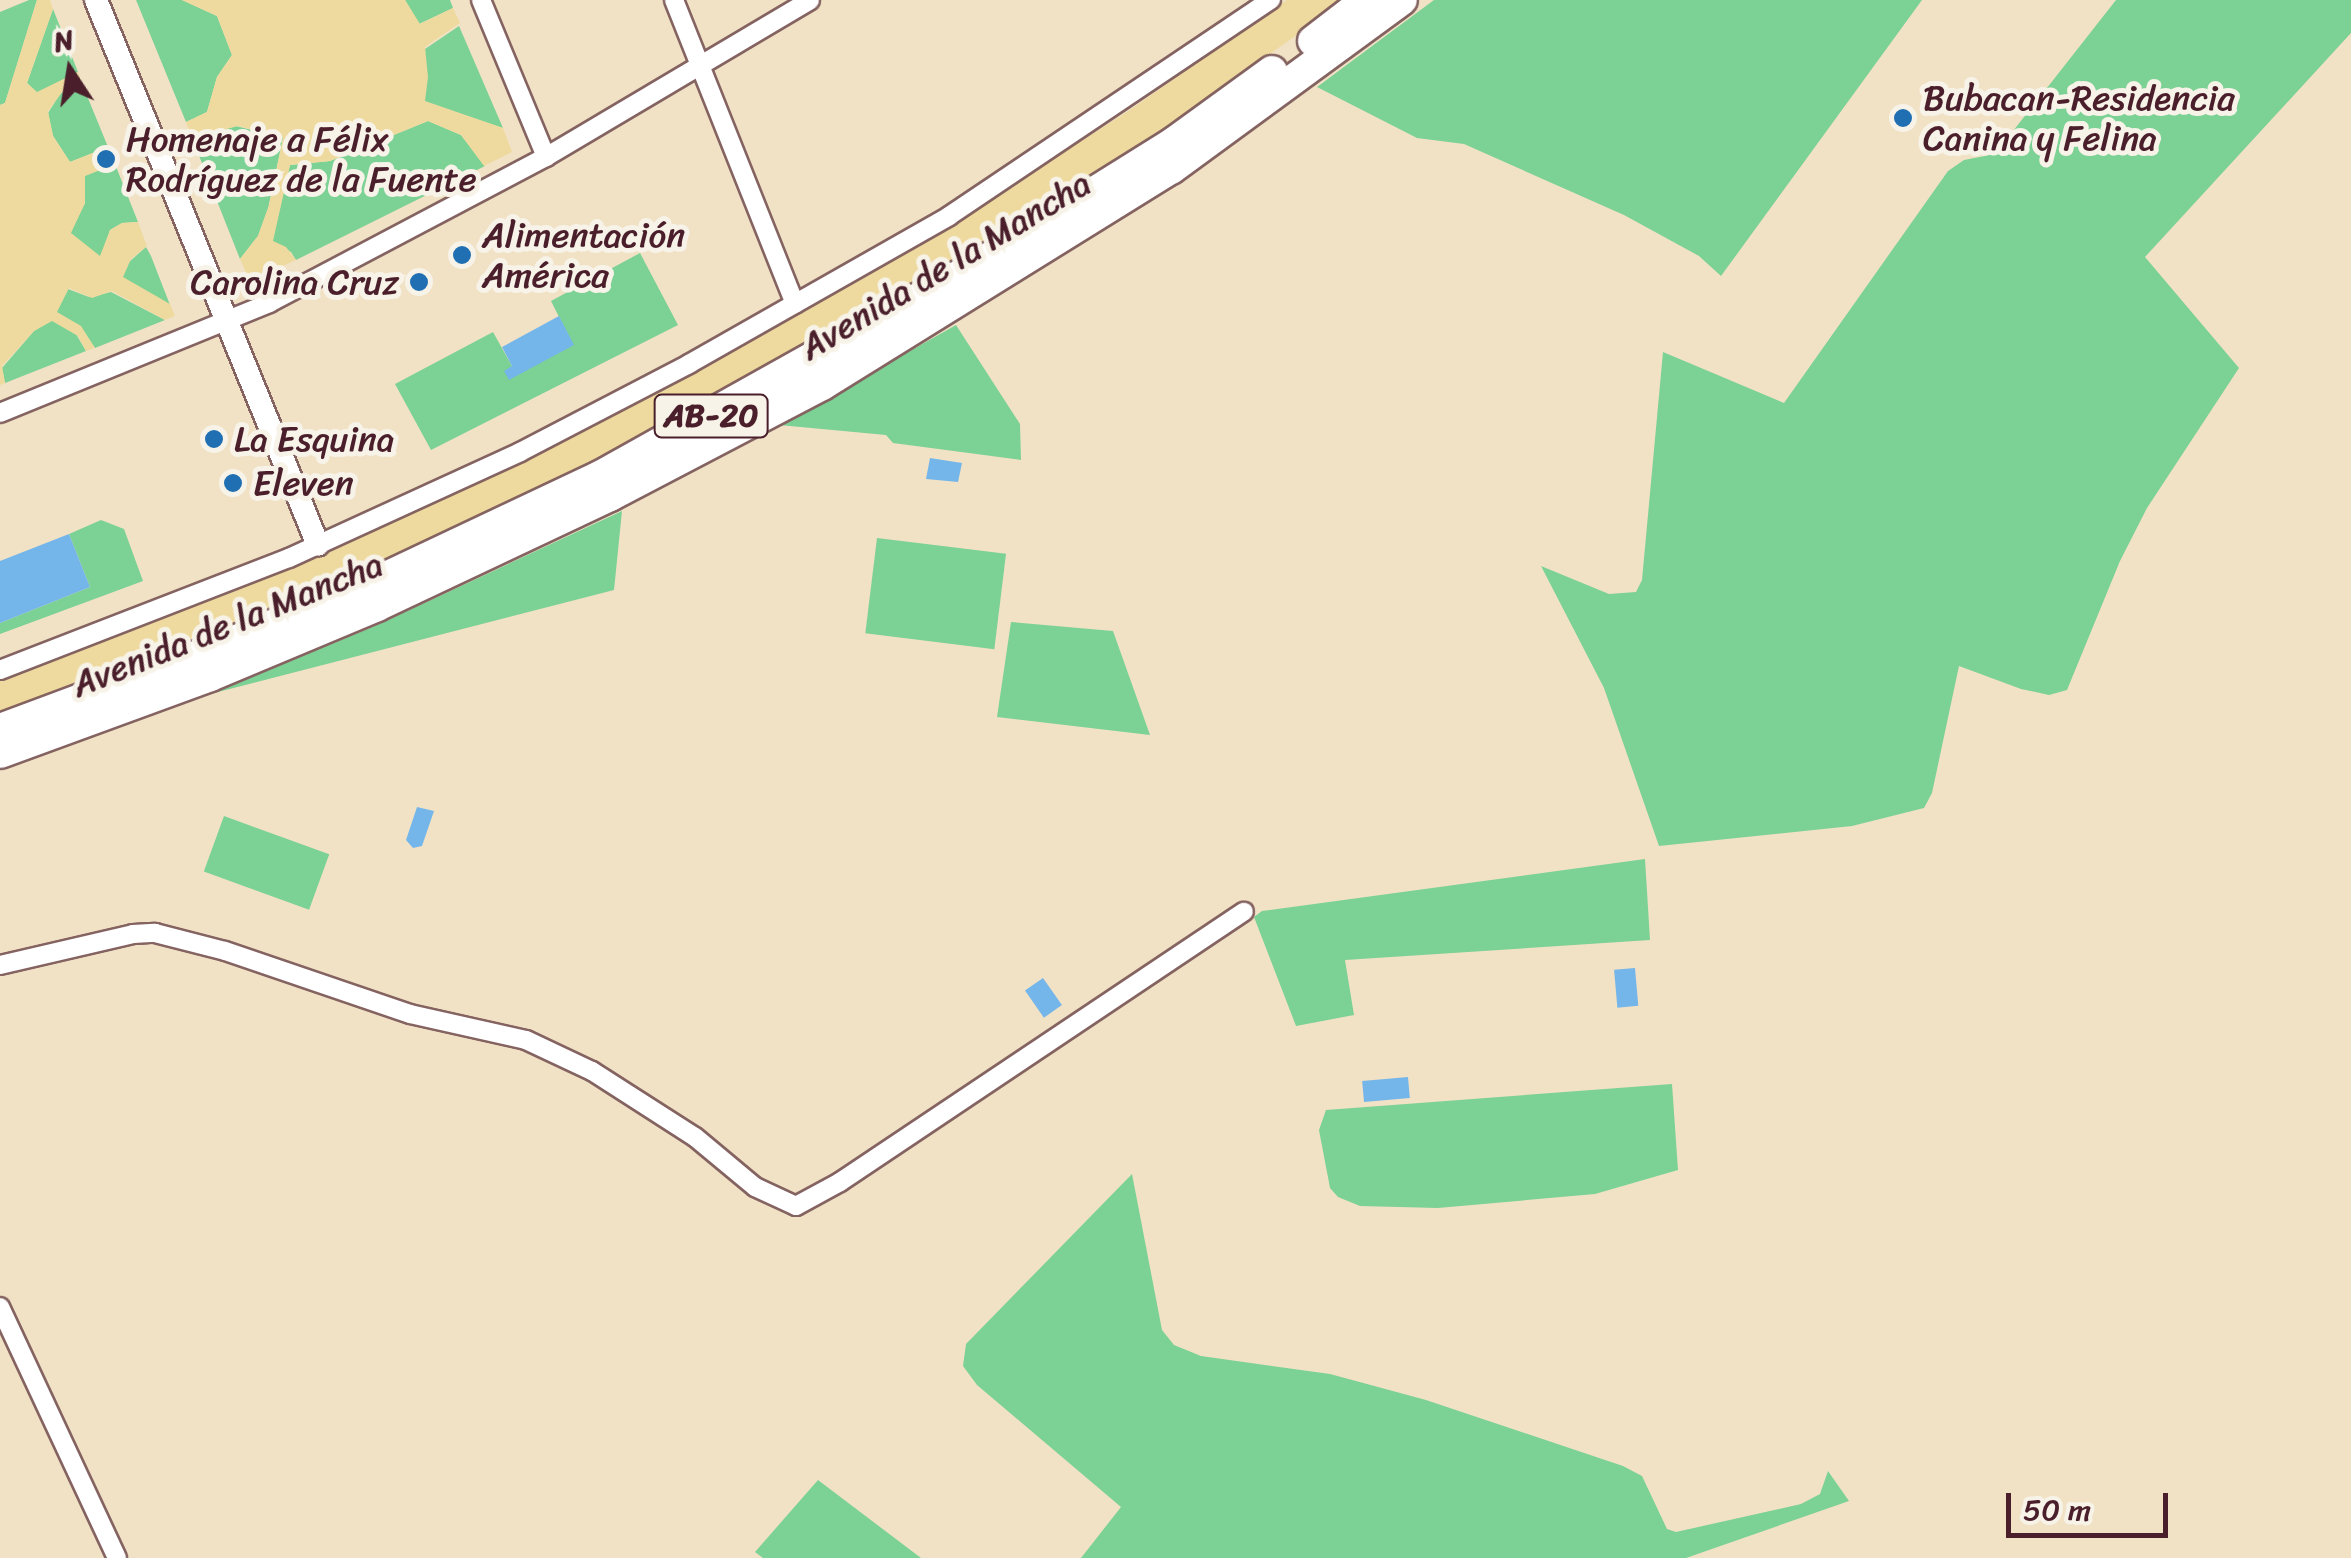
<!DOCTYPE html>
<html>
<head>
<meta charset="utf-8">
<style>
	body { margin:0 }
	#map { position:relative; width:2351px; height:1558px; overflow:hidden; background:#f1e2c6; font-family:Sriracha,sans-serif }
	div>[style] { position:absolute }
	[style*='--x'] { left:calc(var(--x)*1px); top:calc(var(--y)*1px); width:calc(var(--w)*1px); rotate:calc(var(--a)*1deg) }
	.green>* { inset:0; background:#7cd194; transform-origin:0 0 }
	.sand>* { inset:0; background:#eeda9e }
	.water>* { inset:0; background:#75b6ea; transform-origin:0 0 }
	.roads { filter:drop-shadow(2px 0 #846361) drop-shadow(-2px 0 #846361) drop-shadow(0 2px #846361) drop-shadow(0 -2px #846361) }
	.minor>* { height:18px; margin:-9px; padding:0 9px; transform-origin:9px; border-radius:9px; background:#fff }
	.tertiary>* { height:22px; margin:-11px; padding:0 11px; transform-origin:11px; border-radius:11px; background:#fff }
	.primary>* { height:30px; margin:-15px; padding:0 15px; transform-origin:15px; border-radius:15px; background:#fff }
	.dots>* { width:28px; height:28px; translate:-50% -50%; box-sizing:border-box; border:5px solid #f7f3e8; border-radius:50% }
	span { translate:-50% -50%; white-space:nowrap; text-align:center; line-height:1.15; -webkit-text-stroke:10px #f7f3e8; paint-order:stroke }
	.shield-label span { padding:2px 8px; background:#f7f3e8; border:2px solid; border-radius:8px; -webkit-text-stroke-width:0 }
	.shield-label { font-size:32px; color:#4a1f2b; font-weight:700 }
	.poi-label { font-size:35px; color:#4a1f2b }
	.left { translate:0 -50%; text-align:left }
	.right { translate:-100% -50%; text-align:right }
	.street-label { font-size:35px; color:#4a1f2b }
	.north { position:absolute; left:20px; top:20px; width:100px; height:100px; -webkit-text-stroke:8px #f7f3e8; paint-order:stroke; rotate:348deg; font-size:28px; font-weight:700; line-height:40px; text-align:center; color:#4a1f2b }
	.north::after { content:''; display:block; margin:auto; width:35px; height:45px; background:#4a1f2b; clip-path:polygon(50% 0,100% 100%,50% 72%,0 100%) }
	.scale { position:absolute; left:2006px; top:1493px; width:162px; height:45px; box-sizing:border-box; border:5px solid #4a1f2b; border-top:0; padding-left:12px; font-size:30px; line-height:35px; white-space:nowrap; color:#4a1f2b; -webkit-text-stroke:8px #f7f3e8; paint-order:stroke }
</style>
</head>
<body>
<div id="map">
	<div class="green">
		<i style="clip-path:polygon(29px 0,37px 0,5px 103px,0 105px,0 12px)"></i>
		<i style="clip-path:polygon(136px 0,182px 0,217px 16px,232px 55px,217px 77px,207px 112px,186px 122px)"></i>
		<i style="clip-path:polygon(405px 0,450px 0,453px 8px,419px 24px)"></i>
		<i style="clip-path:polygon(1434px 0,1922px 0,1721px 276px,1699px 256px,1624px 215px,1464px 144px,1417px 138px,1317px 87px)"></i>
		<i style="clip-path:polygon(2116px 0,2351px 0,2351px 33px,2145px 257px,2239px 368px,2147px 508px,2120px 561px,2067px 690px,2049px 695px,2021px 689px,1959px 666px,1932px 793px,1924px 808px,1852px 826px,1659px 846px,1604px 688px,1541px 566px,1609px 594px,1636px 592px,1642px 580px,1663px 352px,1784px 403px,1948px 171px,1964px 160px,1995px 154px)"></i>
		<i style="clip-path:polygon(53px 9px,78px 72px,37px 93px,27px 83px)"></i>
		<i style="clip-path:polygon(459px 26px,503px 128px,425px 102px,425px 49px)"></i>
		<i style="clip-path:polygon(81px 81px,108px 147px,70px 162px,53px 136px,48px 113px,60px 94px)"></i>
		<i style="clip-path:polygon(428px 121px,461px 135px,485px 166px,296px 260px,291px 252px,272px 242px,290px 165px,330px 161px)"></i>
		<i style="clip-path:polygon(236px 126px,283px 138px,268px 209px,258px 236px,240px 259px,192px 138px)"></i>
		<i style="clip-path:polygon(115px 164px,138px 222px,122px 223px,110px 230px,101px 258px,70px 233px,85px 203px,84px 176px)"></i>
		<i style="clip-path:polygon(146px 247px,151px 256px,170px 305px,122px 278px,129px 262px)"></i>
		<i style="clip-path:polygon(640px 253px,678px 325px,431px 450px,395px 384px,493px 332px,512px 366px,573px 345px,551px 301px)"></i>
		<i style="clip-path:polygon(68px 289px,89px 297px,111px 292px,165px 320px,95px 348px,79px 325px,56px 313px)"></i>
		<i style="clip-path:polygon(52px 320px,76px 334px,86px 351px,5px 383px,2px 368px,34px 331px)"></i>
		<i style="clip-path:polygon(956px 325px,1020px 424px,1021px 460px,893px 443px,886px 435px,779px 425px)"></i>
		<i style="clip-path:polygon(622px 511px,614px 590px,214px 693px,375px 626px)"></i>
		<i style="clip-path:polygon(101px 520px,124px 529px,143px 581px,0 634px,0 623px,90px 587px,69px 534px)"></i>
		<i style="left:877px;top:538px;width:130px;height:96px;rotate:7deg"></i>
		<i style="clip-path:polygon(1011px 622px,1113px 631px,1150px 735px,997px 717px)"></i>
		<i style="left:224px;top:816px;width:112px;height:59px;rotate:20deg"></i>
		<i style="clip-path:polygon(1645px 859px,1650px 940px,1345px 960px,1354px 1015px,1296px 1026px,1254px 917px,1262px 911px)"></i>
		<i style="clip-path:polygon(1672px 1084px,1678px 1170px,1595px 1194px,1438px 1208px,1360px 1206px,1338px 1197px,1330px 1188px,1319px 1130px,1326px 1110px)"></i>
		<i style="clip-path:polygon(1132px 1174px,1162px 1330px,1174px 1345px,1201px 1356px,1330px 1374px,1426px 1400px,1623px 1466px,1642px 1476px,1667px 1529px,1676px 1532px,1801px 1504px,1820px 1494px,1828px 1471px,1849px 1501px,1686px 1558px,1081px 1558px,1121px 1507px,977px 1385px,963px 1366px,966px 1344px)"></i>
		<i style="clip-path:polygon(818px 1480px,921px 1558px,763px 1558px,755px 1552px)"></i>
	</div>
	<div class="sand">
		<i style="clip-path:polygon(37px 0,50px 0,53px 9px,27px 83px,37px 92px,78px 72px,81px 81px,63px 91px,48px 111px,53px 136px,70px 162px,108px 147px,115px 164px,85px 176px,85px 203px,71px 233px,100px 256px,110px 230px,122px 223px,138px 222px,147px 246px,131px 259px,123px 277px,170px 304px,175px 316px,165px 320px,112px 291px,92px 298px,69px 288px,57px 312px,81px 326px,95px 348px,86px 351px,78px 336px,52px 321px,34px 331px,2px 366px,5px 383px,0 385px,0 105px,5px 103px)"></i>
		<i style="clip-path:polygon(182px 0,405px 0,420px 24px,453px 8px,460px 23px,425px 47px,428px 77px,425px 101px,503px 128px,512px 152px,484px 166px,461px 135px,428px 121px,330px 161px,290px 165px,273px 241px,286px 247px,296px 260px,250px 281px,240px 259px,258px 236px,269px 205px,283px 138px,238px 126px,192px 138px,186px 122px,207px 112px,217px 77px,232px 55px,217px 16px)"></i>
		<i style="clip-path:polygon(1287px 0,1347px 0,1119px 159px,852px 324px,683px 417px,424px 544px,186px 646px,0 715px,0 679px,333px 547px,645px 400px,921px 243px,1127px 112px)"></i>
	</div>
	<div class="water">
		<i style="clip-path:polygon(559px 316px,574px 345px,509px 380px,504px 371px,512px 366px,502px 347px)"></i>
		<i style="clip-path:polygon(930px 458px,962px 463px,958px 482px,926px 479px)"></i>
		<i style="clip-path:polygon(69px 534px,90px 587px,0 623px,0 561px)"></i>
		<i style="clip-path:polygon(417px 807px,434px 811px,422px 846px,413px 848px,406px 840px)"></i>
		<i style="left:1635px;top:968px;width:38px;height:21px;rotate:85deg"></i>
		<i style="left:1043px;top:978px;width:33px;height:22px;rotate:55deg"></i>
		<i style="left:1408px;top:1077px;width:21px;height:46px;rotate:85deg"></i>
	</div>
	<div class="roads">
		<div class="minor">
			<i style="--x:481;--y:0;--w:170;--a:67.5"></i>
			<i style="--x:674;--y:0;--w:327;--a:68.3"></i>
			<i style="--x:0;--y:413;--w:291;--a:-22.2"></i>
			<i style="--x:269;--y:303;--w:313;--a:-27.8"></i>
			<i style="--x:546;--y:157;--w:307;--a:-30.7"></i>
			<i style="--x:0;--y:670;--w:310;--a:-21.2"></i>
			<i style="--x:289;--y:558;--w:254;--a:-24.6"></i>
			<i style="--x:520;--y:452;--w:191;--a:-27.5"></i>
			<i style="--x:689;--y:364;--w:299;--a:-29.6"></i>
			<i style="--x:949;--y:216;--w:388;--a:-33.9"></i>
			<i style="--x:0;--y:965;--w:137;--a:-13.1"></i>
			<i style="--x:133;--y:934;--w:22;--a:-3"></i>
			<i style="--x:155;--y:933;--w:72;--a:14.4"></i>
			<i style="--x:225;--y:951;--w:195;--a:18.8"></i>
			<i style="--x:410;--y:1014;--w:119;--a:12.6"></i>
			<i style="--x:526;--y:1040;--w:73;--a:25.2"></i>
			<i style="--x:592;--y:1071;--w:122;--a:32.7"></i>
			<i style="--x:695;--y:1137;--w:78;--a:39.8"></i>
			<i style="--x:755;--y:1187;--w:45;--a:24.9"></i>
			<i style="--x:796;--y:1206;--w:50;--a:-28.6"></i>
			<i style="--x:840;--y:1182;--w:486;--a:-33.8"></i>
			<i style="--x:0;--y:1307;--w:277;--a:65"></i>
		</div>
		<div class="tertiary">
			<i style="--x:96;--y:0;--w:588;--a:67.84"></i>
		</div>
		<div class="primary">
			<i style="--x:1313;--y:41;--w:67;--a:-37.7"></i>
			<i style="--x:0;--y:729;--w:229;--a:-20.4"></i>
			<i style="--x:215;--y:649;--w:181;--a:-22.7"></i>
			<i style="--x:382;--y:579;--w:241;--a:-25.3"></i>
			<i style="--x:600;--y:476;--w:425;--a:-29.2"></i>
			<i style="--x:971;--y:269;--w:239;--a:-32"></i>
			<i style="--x:1174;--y:142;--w:121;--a:-35.9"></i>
			<i style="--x:0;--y:753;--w:224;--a:-20.1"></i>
			<i style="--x:210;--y:676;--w:181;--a:-22.7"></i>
			<i style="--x:377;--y:606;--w:258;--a:-25.3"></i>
			<i style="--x:610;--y:496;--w:239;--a:-27.6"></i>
			<i style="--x:822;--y:385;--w:410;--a:-31.8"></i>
			<i style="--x:1171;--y:169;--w:286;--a:-36.2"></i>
		</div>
	</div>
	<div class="dots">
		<i style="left:1903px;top:118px;background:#1f6fb2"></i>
		<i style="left:106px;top:159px;background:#1f6fb2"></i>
		<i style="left:462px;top:255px;background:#1f6fb2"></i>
		<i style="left:419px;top:282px;background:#1f6fb2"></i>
		<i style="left:214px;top:439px;background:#1f6fb2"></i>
		<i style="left:233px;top:483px;background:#1f6fb2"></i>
	</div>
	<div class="shield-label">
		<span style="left:711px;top:416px">AB-20</span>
	</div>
	<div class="poi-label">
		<span class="left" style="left:1923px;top:118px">Bubacan-Residencia<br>Canina y Felina</span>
		<span class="left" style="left:126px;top:159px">Homenaje a Félix<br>Rodríguez de la Fuente</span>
		<span class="left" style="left:482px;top:255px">Alimentación<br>América</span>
		<span class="right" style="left:399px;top:282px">Carolina Cruz</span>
		<span class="left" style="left:234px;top:439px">La Esquina</span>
		<span class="left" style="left:253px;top:483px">Eleven</span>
	</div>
	<div class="street-label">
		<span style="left:945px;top:265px;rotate:-31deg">Avenida de la Mancha</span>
		<span style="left:227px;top:624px;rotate:-22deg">Avenida de la Mancha</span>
	</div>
	<div class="north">N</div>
	<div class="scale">50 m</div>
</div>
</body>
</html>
